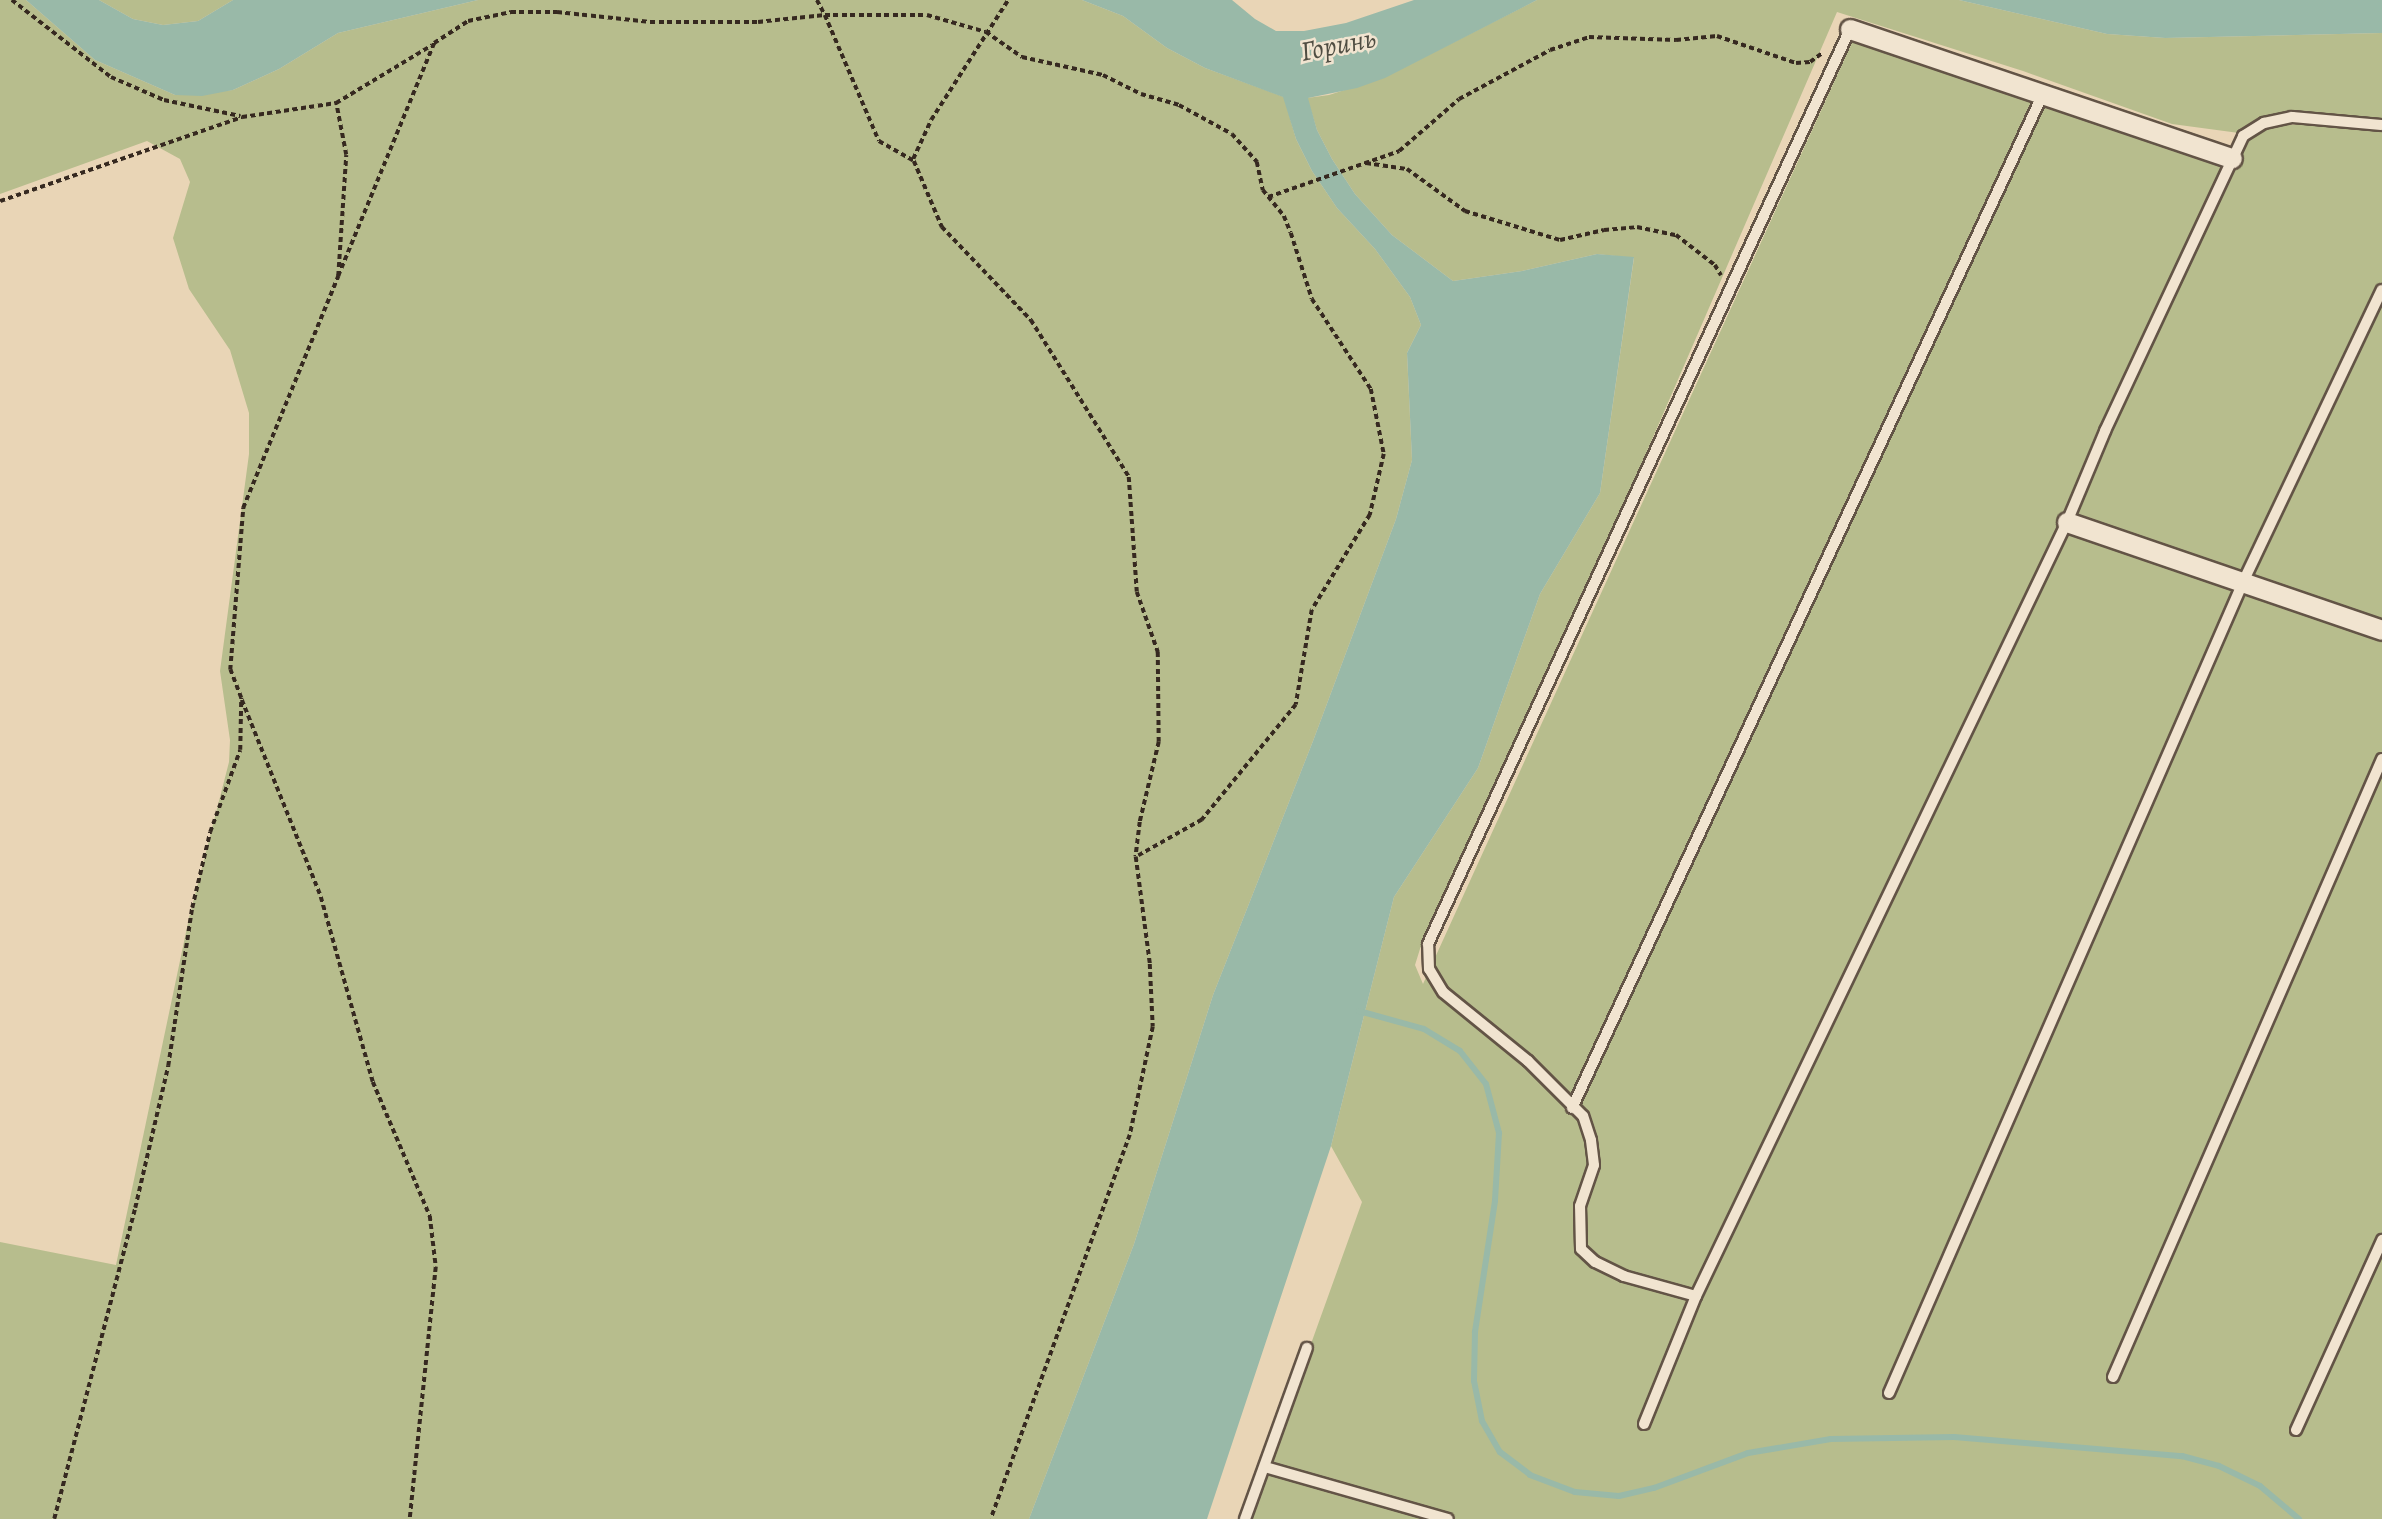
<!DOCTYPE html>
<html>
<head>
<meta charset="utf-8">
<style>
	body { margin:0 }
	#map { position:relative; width:2382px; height:1519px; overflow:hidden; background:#e9d5b6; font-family:Alegreya,serif }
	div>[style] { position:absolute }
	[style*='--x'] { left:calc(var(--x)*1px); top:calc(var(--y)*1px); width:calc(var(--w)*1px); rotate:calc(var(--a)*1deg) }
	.green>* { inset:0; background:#b7bd8d }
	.water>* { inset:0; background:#99b9a8 }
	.stream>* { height:6px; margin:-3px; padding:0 3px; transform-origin:3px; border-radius:3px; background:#99b9a8 }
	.path>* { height:3.5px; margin-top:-1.75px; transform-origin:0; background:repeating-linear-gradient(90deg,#362920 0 5px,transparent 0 8.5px) }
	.roads { filter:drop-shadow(2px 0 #635446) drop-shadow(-2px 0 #635446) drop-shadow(0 2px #635446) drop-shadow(0 -2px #635446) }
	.service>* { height:10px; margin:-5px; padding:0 5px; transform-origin:5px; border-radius:5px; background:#f1e4d0 }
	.minor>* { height:19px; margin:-9.5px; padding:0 9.5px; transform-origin:9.5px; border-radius:9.5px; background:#f1e4d0 }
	span { translate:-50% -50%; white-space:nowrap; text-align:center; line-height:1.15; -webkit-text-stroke:5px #f1e4d0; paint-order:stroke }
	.water-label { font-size:28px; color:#4f4d42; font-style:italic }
</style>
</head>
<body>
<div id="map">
	<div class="green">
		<i style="clip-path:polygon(0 0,26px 0,95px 60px,175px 95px,233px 90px,279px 69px,338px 33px,478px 0,1082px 0,1123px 16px,1167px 48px,1205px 68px,1284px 97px,1296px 139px,1312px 171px,1337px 208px,1375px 249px,1410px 297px,1421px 325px,1407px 353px,1412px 460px,1396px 519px,1313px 741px,1213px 995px,1134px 1244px,1029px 1519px,0 1519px,0 1242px,116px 1265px,189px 918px,229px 762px,230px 740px,220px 671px,249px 454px,249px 413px,230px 350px,189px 289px,173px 238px,190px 182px,180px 159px,147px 141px,0 194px)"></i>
		<i style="clip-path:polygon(99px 0,233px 0,198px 21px,163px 25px,133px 19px)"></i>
		<i style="clip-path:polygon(1537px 0,1959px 0,2107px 34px,2165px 38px,2382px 33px,2382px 119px,2292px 111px,2262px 118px,2239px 133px,2172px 124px,2023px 71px,1837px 12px,1622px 509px,1424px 936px,1415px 965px,1423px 984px,1855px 36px,2234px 166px,2248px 140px,2274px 126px,2302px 124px,2382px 131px,2382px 1519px,1248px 1519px,1362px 1202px,1331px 1146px,1394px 897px,1478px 768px,1540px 594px,1600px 493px,1634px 258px,1597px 254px,1522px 271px,1453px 281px,1392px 235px,1355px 194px,1332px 159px,1317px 130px,1307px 98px,1329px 95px,1385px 77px)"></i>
	</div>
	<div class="water">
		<i style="clip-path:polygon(26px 0,99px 0,133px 19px,163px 25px,198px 21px,233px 0,478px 0,338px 33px,279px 69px,233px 90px,202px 96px,175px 95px,95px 60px)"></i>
		<i style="clip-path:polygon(1082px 0,1232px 0,1255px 19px,1276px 31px,1304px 31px,1346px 23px,1414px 0,1537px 0,1385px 78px,1357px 88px,1308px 98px,1317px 130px,1332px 159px,1355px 194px,1392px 235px,1453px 281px,1522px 271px,1597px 254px,1634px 257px,1600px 493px,1540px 594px,1478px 768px,1394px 897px,1331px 1146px,1207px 1519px,1029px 1519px,1134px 1244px,1213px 995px,1313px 741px,1396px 519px,1412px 460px,1407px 353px,1421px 325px,1410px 297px,1375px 249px,1337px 208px,1312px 171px,1296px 139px,1283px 97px,1205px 68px,1167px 48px,1123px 16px)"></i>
		<i style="clip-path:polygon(1959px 0,2382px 0,2382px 33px,2165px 38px,2107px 34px)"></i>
	</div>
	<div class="stream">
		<i style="--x:1359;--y:1011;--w:67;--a:15.5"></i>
		<i style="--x:1424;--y:1029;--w:42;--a:31.4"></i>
		<i style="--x:1460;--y:1051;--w:42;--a:51.8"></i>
		<i style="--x:1486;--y:1084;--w:51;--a:75.1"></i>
		<i style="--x:1499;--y:1133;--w:68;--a:93.4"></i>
		<i style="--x:1495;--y:1201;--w:133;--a:98.7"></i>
		<i style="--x:1475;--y:1332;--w:49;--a:91.2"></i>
		<i style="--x:1474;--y:1381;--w:41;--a:78.7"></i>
		<i style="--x:1482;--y:1421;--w:36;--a:60"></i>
		<i style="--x:1500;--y:1452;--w:38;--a:37"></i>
		<i style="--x:1530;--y:1475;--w:48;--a:20.7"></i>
		<i style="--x:1575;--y:1492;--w:44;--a:5.2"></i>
		<i style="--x:1619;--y:1496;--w:36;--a:-13"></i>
		<i style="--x:1654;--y:1488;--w:100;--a:-20.4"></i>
		<i style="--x:1748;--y:1453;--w:84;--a:-9.6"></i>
		<i style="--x:1831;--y:1439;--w:123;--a:-0.9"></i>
		<i style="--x:1954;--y:1437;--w:229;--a:4.8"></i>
		<i style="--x:2182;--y:1456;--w:38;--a:15"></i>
		<i style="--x:2219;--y:1466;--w:46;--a:26"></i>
		<i style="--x:2260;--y:1486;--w:51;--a:40.2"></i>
	</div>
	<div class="path">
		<i style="--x:12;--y:0;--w:125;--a:37.9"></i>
		<i style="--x:111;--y:77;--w:58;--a:23.5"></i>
		<i style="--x:164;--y:100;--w:78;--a:11.9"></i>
		<i style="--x:817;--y:0;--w:17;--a:62"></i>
		<i style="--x:825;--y:15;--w:102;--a:0"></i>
		<i style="--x:927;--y:15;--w:61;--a:16.1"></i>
		<i style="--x:986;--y:32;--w:44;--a:34.8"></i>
		<i style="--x:1022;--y:57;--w:83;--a:12.5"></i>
		<i style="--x:1103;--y:75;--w:42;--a:26.6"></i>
		<i style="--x:1141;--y:94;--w:40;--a:16"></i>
		<i style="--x:1179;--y:105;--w:60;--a:28.7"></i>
		<i style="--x:1232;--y:134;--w:38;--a:48"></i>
		<i style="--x:1257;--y:162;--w:29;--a:78"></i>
		<i style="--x:1263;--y:190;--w:33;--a:51"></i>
		<i style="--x:1284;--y:216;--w:18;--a:68"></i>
		<i style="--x:1291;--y:233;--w:69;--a:72.3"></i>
		<i style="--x:1312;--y:299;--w:108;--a:56.8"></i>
		<i style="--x:1371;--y:389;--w:66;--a:78.7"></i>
		<i style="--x:1384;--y:454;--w:63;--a:102.9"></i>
		<i style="--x:1370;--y:515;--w:111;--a:121.4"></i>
		<i style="--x:1312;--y:610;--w:96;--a:99.6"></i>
		<i style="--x:1296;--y:705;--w:149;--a:129.3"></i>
		<i style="--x:1202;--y:820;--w:73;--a:150.6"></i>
		<i style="--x:913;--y:159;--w:43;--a:-65.2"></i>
		<i style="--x:931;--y:120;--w:143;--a:-57.3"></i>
		<i style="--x:1366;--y:163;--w:41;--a:8.3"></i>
		<i style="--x:1407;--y:169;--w:72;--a:35.9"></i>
		<i style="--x:1465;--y:211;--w:99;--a:17"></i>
		<i style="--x:1560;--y:240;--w:45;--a:-12.8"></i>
		<i style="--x:1604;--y:230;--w:33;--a:-5"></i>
		<i style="--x:1637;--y:227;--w:40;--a:12"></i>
		<i style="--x:1676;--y:235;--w:49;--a:37.6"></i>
		<i style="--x:1715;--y:265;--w:12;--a:59"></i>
		<i style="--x:1268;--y:197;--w:139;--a:-19.3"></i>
		<i style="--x:1399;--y:151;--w:79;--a:-40.9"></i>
		<i style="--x:1459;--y:99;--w:103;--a:-28.3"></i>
		<i style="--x:1550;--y:50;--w:41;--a:-18.4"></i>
		<i style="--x:1589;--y:37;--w:87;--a:2"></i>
		<i style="--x:1676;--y:40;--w:41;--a:-5.6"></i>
		<i style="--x:1717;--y:36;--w:83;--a:18.9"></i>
		<i style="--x:1796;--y:63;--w:14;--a:-4"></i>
		<i style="--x:1810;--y:62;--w:14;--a:-36"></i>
		<i style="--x:0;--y:201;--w:256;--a:-19.1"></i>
		<i style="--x:242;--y:117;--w:95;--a:-8.5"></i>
		<i style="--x:336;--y:103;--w:112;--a:-31.1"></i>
		<i style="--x:338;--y:276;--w:252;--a:-67.6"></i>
		<i style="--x:434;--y:43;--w:40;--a:-32.9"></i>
		<i style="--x:468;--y:21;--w:44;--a:-11.8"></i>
		<i style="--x:511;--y:12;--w:46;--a:0"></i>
		<i style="--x:557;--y:12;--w:94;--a:6.1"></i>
		<i style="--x:650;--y:22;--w:108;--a:0"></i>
		<i style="--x:758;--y:22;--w:67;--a:-6"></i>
		<i style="--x:825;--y:15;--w:137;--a:66.8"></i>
		<i style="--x:879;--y:141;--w:40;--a:29.7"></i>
		<i style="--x:914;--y:161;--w:72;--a:67"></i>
		<i style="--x:942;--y:227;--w:129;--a:46.3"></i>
		<i style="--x:1031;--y:320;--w:185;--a:58"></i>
		<i style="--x:1129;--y:477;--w:115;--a:86"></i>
		<i style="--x:1137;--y:592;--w:64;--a:70.7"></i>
		<i style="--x:1158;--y:652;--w:90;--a:89.4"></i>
		<i style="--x:1159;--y:742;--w:82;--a:103.4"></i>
		<i style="--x:1140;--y:822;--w:35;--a:97"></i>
		<i style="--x:1136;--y:857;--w:108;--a:82.5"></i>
		<i style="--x:1150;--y:964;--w:63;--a:87.3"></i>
		<i style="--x:1153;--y:1027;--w:110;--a:102"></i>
		<i style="--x:1130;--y:1135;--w:408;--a:109.9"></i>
		<i style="--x:242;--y:700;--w:212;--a:68.1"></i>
		<i style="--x:321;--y:897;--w:192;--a:74.3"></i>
		<i style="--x:373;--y:1082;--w:146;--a:67"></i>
		<i style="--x:430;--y:1216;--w:51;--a:83.3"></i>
		<i style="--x:436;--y:1267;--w:253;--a:95.9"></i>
		<i style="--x:54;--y:1519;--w:321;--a:-75.4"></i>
		<i style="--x:135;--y:1208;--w:146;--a:-76.9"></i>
		<i style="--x:168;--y:1066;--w:160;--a:-81.4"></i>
		<i style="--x:192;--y:908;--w:78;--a:-76.7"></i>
		<i style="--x:210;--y:832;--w:87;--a:-69.9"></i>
		<i style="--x:240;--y:750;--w:52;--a:-88.9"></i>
		<i style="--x:241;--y:698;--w:30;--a:-111"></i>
		<i style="--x:230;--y:670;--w:163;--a:-85.4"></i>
		<i style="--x:243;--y:508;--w:251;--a:-67.7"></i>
		<i style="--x:338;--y:276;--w:121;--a:-86.2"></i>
		<i style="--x:346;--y:155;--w:53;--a:-100.9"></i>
	</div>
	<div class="roads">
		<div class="service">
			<i style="--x:1572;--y:1108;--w:1118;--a:-65.09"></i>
			<i style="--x:1696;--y:1296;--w:75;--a:-164.5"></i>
			<i style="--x:1624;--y:1276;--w:32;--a:-154"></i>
			<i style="--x:1595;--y:1262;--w:19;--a:-137"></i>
			<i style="--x:1581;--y:1249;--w:43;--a:-91.3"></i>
			<i style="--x:1580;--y:1206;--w:43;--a:-71.1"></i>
			<i style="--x:1594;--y:1165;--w:25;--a:-97"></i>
			<i style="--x:1591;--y:1140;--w:25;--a:-108"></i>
			<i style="--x:1583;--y:1116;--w:78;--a:-135"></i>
			<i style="--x:1528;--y:1061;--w:109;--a:-140.9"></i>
			<i style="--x:1443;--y:992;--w:27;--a:-121"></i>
			<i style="--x:1429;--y:969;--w:25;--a:-92"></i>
			<i style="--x:1428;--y:944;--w:1008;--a:-65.24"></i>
			<i style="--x:2113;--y:1377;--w:674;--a:-66.48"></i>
			<i style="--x:1889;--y:1393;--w:887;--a:-66.41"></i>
			<i style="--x:2244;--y:580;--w:321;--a:-64.6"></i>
			<i style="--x:1644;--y:1424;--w:138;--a:-67.9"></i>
			<i style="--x:1696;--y:1296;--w:858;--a:-64.39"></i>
			<i style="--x:2067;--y:522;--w:99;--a:-67.3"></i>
			<i style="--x:2105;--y:431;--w:326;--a:-64.9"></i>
			<i style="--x:2243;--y:136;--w:25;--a:-32"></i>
			<i style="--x:2264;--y:123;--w:29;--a:-12"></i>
			<i style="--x:2292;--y:117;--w:90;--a:5.1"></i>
			<i style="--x:2296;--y:1430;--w:209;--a:-65.6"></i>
			<i style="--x:1265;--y:1467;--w:190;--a:15.9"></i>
			<i style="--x:1245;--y:1519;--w:182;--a:-70.1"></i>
		</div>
		<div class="minor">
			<i style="--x:1850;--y:29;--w:403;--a:18.7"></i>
			<i style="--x:2067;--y:522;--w:333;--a:18.9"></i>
		</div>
	</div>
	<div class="water-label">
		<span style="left:1338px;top:45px;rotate:-11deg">Горинь</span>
	</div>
</div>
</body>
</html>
